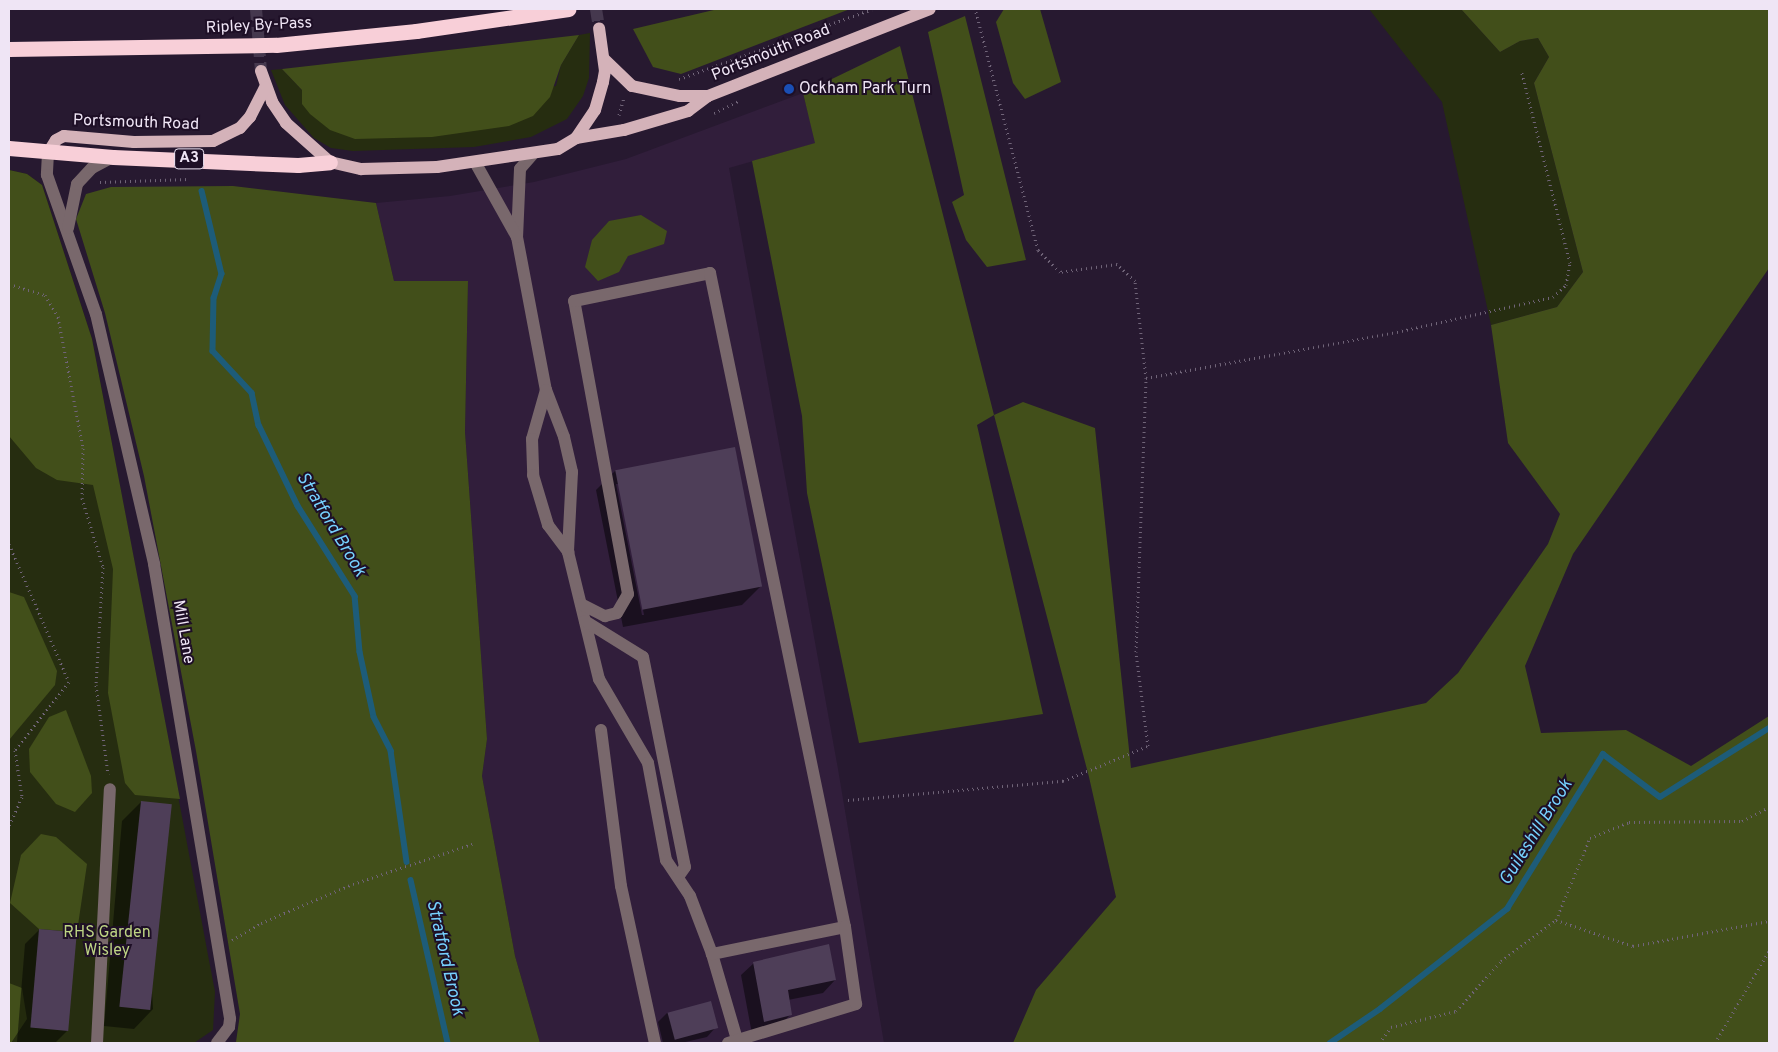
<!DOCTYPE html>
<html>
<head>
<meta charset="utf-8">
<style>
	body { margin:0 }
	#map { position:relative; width:1778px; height:1052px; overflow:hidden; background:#271930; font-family:Overpass,sans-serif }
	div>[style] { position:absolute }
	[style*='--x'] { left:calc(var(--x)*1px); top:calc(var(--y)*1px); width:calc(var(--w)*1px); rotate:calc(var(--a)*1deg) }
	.built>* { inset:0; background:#311e3b }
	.green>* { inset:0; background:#262d10 }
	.forest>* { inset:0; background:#424f1a }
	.shadow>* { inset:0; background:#0007 }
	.stream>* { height:5.5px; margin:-2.75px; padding:0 2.75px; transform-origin:2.75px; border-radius:2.75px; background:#1d5c79 }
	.building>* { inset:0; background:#4e3e58; transform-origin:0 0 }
	.major-tunnel>* { height:12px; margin-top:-6px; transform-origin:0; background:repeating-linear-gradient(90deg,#45384e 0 12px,transparent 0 18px) }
	.path>* { height:3px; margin-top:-1.5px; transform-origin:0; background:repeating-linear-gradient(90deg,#706478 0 1px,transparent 0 5px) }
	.minor>* { height:12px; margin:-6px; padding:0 6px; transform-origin:6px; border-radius:6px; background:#79686c }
	.major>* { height:12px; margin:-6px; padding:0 6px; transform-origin:6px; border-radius:6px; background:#d4b2b9 }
	.highway>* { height:15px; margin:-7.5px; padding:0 7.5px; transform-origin:7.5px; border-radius:7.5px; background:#f8cfd8 }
	.dots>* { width:14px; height:14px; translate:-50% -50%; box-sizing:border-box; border:2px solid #1e0f26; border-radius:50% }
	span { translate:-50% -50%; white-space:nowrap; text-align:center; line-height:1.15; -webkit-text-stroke:4px #1e0f26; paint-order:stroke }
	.shield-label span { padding:1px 4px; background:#1e0f26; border:1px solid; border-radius:4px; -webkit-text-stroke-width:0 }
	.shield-label { font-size:15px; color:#efe5f5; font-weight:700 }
	.street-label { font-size:16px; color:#efe5f5 }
	.poi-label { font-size:16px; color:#efe5f5 }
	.left { translate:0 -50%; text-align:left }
	.park-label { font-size:16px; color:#bed584 }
	.water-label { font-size:18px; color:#76d1fe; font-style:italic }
	.frame { position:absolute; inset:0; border:10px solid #efe5f5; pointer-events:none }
</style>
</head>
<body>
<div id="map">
	<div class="built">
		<i style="clip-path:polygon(803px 93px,816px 143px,729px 168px,838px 769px,884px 1043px,540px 1043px,515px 956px,482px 776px,487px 739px,465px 432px,468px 282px,394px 281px,376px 203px,450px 196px,534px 182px,626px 159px)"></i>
	</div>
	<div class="green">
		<i style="clip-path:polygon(1369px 9px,1461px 9px,1500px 52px,1520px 41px,1538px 38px,1549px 57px,1534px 83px,1583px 272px,1557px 307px,1491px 325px,1442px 102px)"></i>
		<i style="clip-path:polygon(590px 33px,589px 78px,583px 96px,567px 119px,531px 137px,474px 147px,353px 151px,331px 148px,314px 138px,285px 105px,271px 70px,282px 69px,302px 90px,302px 104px,556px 86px,561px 65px,579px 35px)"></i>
		<i style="clip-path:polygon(9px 170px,27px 174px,42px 185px,92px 339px,215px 992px,213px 1030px,194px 1043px,9px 1043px)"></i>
	</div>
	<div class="forest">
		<i style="clip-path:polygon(718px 9px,850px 9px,681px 74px,653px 67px,633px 29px)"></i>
		<i style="clip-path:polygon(1004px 9px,1040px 9px,1061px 82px,1025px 99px,1013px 83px,996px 22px)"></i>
		<i style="clip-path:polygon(1461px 9px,1769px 9px,1769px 268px,1573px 554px,1525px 666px,1541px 733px,1626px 730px,1691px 766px,1769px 716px,1769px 1043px,1013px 1043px,1036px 990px,1116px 897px,1089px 777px,994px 415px,977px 425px,1043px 714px,859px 743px,807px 493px,802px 416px,752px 161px,815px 143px,803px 93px,900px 46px,994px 415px,1023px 402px,1095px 428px,1131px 768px,1426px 703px,1458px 673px,1548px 544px,1560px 514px,1508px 443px,1491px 325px,1557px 307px,1583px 272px,1534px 83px,1549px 57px,1538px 38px,1520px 41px,1500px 52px)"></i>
		<i style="clip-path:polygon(965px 16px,1026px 260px,987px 267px,966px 240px,952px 202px,964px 195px,928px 32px)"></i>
		<i style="clip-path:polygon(579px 35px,561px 65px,550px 97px,533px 116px,509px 126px,432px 137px,355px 139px,330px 130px,310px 114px,302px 104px,302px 90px,282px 69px)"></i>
		<i style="clip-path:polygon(9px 170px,27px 174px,42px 185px,92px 339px,180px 799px,135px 795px,125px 783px,108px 693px,113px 569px,93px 485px,57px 480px,36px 468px,9px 436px)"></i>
		<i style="clip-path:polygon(233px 186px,376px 203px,394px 281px,468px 281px,465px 432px,487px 739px,482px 776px,515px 956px,540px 1043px,236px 1042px,240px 1014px,196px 751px,144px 476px,105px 313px,76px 219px,86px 194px,111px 187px)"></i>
		<i style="clip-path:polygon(641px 215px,667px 231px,664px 244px,628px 256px,619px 272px,598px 281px,585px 267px,592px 240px,609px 221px)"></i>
		<i style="clip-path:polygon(9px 592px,24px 597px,57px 671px,55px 685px,9px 740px)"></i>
		<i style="clip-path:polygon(66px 710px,91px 776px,92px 793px,75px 812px,56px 804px,30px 772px,29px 749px,49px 717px)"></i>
		<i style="clip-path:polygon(41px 834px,56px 837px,87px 864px,77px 932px,39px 929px,10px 903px,21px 855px)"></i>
		<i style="clip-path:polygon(9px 983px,22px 988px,27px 1019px,11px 1043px,9px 1043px)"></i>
	</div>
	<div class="shadow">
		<i style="clip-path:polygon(evenodd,734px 449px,761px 586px,742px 605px,623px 627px,596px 490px,615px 471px,734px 449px,616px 484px,619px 484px,644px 615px,642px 615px,616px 484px)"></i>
		<i style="clip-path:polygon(141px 802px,153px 1009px,134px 1029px,104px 1026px,122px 821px)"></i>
		<i style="clip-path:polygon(39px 930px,68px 1030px,55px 1043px,17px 1042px,25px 944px)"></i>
		<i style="clip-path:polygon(754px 963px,835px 980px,823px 993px,788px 1000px,791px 1014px,778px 1027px,752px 1034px,741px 975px)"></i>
		<i style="clip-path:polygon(667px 1013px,716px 1027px,707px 1037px,681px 1043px,663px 1043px,658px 1022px)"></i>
	</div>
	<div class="stream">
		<i style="--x:202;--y:191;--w:85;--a:76.5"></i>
		<i style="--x:222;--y:274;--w:25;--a:108"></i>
		<i style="--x:214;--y:298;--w:53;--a:91.1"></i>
		<i style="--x:213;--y:351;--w:57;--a:47.1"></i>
		<i style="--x:252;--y:393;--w:33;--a:78"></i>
		<i style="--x:259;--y:425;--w:90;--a:64.3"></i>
		<i style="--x:298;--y:506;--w:107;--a:57.7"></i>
		<i style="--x:355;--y:596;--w:56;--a:84.9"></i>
		<i style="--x:360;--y:652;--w:66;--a:77.8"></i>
		<i style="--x:374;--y:717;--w:38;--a:63"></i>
		<i style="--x:391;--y:751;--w:112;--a:81.8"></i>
		<i style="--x:411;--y:880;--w:167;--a:77.2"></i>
		<i style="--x:1330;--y:1043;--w:60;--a:-34.2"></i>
		<i style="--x:1380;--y:1009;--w:162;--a:-38.2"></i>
		<i style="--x:1507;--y:909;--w:182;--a:-58.2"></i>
		<i style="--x:1603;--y:754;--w:71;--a:37"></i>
		<i style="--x:1660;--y:797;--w:129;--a:-32.3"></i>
	</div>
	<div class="building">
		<i style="left:735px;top:447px;width:142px;height:122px;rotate:79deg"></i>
		<i style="left:141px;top:801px;width:31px;height:207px;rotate:6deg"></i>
		<i style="left:39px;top:929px;width:38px;height:99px;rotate:5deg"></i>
		<i style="clip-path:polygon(829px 944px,836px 980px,788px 990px,792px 1015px,764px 1022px,753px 962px)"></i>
		<i style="left:711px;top:1001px;width:28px;height:45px;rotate:75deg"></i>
	</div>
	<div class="major-tunnel">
		<i style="--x:256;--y:9;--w:62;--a:85.4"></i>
		<i style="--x:596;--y:9;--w:19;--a:81"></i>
	</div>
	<div class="path">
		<i style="--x:679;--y:79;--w:205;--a:-19.9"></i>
		<i style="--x:714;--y:113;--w:28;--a:-26"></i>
		<i style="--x:619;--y:115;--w:18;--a:-74"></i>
		<i style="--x:100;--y:182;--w:89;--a:-1.9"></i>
		<i style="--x:9;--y:284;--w:38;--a:17"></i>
		<i style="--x:45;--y:295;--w:26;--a:59"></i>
		<i style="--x:58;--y:317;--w:133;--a:79.2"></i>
		<i style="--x:83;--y:448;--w:50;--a:91.1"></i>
		<i style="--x:82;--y:498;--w:72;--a:73.1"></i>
		<i style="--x:103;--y:567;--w:118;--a:93.4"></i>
		<i style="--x:96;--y:685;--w:90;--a:82.3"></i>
		<i style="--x:1146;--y:378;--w:250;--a:-10.4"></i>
		<i style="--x:1392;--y:333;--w:165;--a:-12.6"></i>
		<i style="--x:1553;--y:297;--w:18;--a:-43"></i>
		<i style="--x:1566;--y:285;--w:22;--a:-80"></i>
		<i style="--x:1570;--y:263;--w:199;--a:-104.2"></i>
		<i style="--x:9;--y:544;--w:150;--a:66.5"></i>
		<i style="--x:69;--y:682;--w:87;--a:128.5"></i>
		<i style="--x:15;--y:750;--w:48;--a:81.5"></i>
		<i style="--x:22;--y:797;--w:32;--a:114"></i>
		<i style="--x:848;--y:800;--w:216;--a:-5.1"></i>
		<i style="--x:1063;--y:781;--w:92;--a:-22.4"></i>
		<i style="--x:1148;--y:746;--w:95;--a:-97.3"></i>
		<i style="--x:1136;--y:652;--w:274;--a:-87.9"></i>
		<i style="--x:1146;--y:378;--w:98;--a:-96.5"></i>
		<i style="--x:1135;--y:281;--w:25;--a:-137"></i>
		<i style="--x:1117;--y:264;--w:58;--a:172"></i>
		<i style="--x:1060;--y:272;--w:31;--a:-135"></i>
		<i style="--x:1038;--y:250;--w:249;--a:-104.6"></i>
		<i style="--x:1556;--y:920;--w:81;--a:18.7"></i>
		<i style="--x:1633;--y:946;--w:138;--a:-10.4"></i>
		<i style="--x:232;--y:940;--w:34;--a:-30"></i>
		<i style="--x:261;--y:923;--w:100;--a:-23"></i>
		<i style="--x:353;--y:884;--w:126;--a:-18.6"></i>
		<i style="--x:1379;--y:1043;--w:20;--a:-53"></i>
		<i style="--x:1391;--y:1027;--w:67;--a:-13.8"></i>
		<i style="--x:1456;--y:1011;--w:67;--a:-48"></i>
		<i style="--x:1501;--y:961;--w:69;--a:-36.7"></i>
		<i style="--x:1556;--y:920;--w:89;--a:-67.5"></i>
		<i style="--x:1590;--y:838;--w:42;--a:-22.3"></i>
		<i style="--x:1629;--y:822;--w:113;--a:-0.5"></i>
		<i style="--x:1742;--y:821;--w:30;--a:-27"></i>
		<i style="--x:1715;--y:1043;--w:107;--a:-59.6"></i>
	</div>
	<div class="minor">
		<i style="--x:48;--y:153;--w:22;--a:93"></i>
		<i style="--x:47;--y:175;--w:147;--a:70.6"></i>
		<i style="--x:96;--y:314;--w:257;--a:76.9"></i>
		<i style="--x:154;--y:564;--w:461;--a:80.5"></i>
		<i style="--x:230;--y:1019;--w:8;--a:97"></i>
		<i style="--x:229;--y:1027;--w:20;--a:127"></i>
		<i style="--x:532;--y:155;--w:18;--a:131"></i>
		<i style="--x:520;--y:169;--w:68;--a:92.5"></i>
		<i style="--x:517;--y:237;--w:156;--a:79.3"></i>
		<i style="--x:546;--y:390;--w:50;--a:69"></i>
		<i style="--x:564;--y:437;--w:36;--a:77"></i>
		<i style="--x:572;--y:472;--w:80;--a:92.9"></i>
		<i style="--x:568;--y:552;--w:131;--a:76.3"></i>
		<i style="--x:599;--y:679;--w:97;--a:59.7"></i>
		<i style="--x:648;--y:763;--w:99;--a:79.5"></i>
		<i style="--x:666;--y:860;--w:43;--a:56.3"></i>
		<i style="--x:690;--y:896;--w:62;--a:69.2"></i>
		<i style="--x:712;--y:954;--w:93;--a:73.7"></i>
		<i style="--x:475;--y:162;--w:86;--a:60.8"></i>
		<i style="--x:68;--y:228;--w:45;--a:-78.4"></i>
		<i style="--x:77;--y:184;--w:22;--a:-47"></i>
		<i style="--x:92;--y:168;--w:24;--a:-28"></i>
		<i style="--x:546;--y:390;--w:51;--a:105.9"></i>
		<i style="--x:532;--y:439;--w:36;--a:88"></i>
		<i style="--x:533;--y:475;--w:52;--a:73.3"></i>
		<i style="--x:548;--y:525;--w:34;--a:53"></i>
		<i style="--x:581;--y:604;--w:27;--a:27"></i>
		<i style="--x:605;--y:616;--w:12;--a:-14"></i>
		<i style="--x:617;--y:613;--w:22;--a:-60"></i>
		<i style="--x:628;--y:594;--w:298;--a:-100.4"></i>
		<i style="--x:574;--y:301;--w:139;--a:-11.6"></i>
		<i style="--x:710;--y:273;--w:668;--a:78.34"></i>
		<i style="--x:845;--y:927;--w:136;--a:168.5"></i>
		<i style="--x:585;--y:621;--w:68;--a:31.8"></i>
		<i style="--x:643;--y:657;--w:214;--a:78.7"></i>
		<i style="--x:685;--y:867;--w:12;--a:125"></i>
		<i style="--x:601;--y:730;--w:157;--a:82.7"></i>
		<i style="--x:621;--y:886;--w:161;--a:77.8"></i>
		<i style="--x:97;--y:1043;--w:254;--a:-87.1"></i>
		<i style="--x:728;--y:1043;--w:134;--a:-16.9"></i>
		<i style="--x:856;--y:1004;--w:78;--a:-98.1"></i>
	</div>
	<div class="major">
		<i style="--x:604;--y:59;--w:39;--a:44"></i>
		<i style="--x:632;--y:86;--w:49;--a:11.8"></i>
		<i style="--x:680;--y:96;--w:28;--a:0"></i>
		<i style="--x:261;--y:71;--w:33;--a:70"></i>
		<i style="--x:272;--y:102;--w:25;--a:56"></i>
		<i style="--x:286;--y:123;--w:59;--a:41.6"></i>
		<i style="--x:330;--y:162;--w:32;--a:13"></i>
		<i style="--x:361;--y:169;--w:76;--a:-1.5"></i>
		<i style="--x:437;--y:167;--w:122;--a:-8.5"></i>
		<i style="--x:558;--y:149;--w:21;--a:-31"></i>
		<i style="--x:576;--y:138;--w:34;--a:-56"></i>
		<i style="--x:595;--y:110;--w:29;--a:-74"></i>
		<i style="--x:603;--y:82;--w:11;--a:-80"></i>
		<i style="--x:605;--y:71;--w:43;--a:-97.9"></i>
		<i style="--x:576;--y:138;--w:49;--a:-9.5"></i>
		<i style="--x:624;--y:130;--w:67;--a:-16.5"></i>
		<i style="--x:688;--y:111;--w:25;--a:-37"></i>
		<i style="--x:708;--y:96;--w:238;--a:-21.4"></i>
		<i style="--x:48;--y:153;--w:15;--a:-58"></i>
		<i style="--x:56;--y:140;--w:9;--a:-27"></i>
		<i style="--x:64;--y:136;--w:70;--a:4.9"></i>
		<i style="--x:134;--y:142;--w:79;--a:-0.7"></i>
		<i style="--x:213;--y:141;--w:30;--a:-26"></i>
		<i style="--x:240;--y:128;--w:15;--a:-48"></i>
		<i style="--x:250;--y:117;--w:33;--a:-63"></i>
	</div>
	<div class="highway">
		<i style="--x:9;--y:49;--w:267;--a:-0.9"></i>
		<i style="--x:276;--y:45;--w:141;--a:-5.7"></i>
		<i style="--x:416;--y:31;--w:154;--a:-8.2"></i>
		<i style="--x:9;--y:148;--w:104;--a:4.9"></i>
		<i style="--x:113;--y:157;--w:185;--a:2.5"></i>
		<i style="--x:298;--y:165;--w:32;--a:-5"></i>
	</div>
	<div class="dots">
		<i style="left:789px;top:89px;background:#1a4fb4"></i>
	</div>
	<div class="shield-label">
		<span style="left:189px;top:159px">A3</span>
	</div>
	<div class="street-label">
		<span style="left:259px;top:26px;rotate:-3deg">Ripley By-Pass</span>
		<span style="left:771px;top:53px;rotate:-22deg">Portsmouth Road</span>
		<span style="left:136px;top:123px;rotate:2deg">Portsmouth Road</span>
		<span style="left:183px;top:632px;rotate:80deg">Mill Lane</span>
	</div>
	<div class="poi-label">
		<span class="left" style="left:799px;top:89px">Ockham Park Turn</span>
	</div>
	<div class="park-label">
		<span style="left:107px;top:942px">RHS Garden<br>Wisley</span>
	</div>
	<div class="water-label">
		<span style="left:330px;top:525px;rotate:59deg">Stratford Brook</span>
		<span style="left:1537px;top:833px;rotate:-58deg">Guileshill Brook</span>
		<span style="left:444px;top:958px;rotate:77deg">Stratford Brook</span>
	</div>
	<div class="frame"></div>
</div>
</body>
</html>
